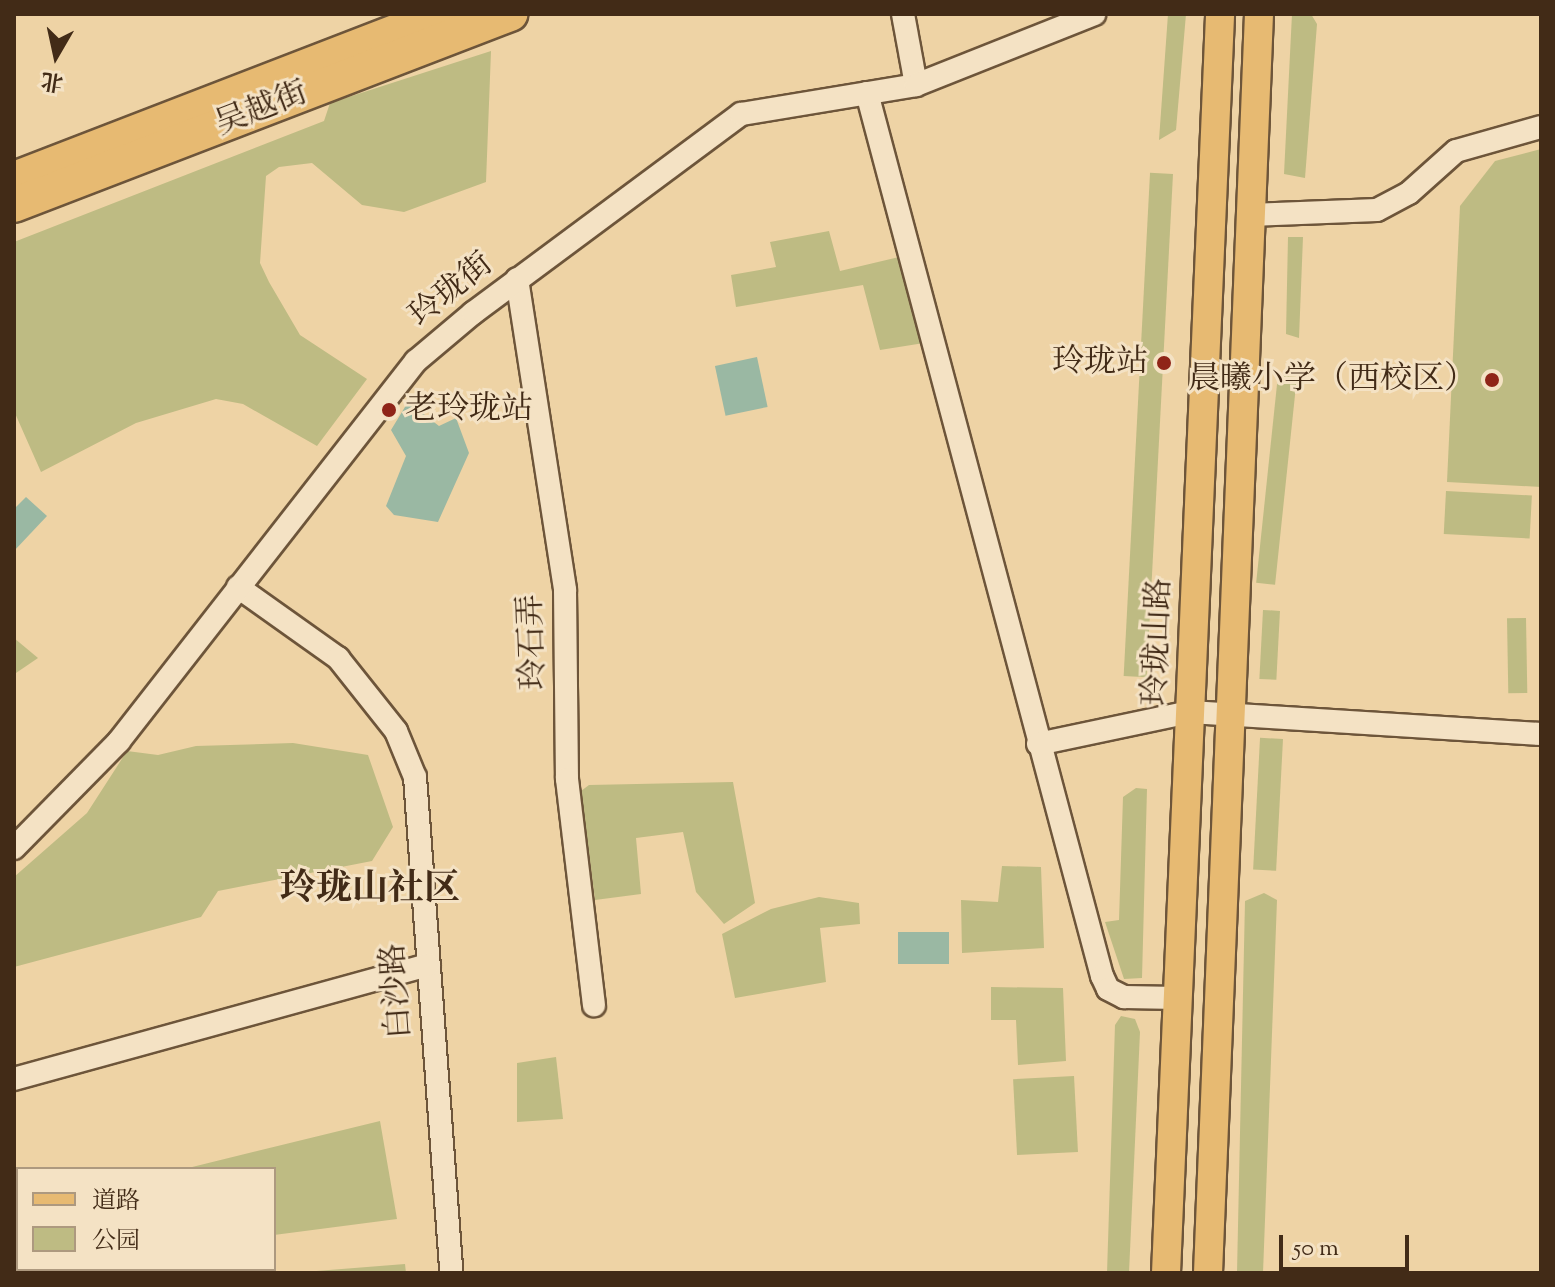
<!DOCTYPE html>
<html>
<head>
<meta charset="utf-8">
<style>
	body { margin:0 }
	#map { position:relative; width:1555px; height:1287px; overflow:hidden; background:#eed3a5; font-family:"Sorts Mill Goudy","Noto Serif SC",serif }
	div>[style] { position:absolute }
	[style*='--x'] { left:calc(var(--x)*1px); top:calc(var(--y)*1px); width:calc(var(--w)*1px); rotate:calc(var(--a)*1deg) }
	.green>* { inset:0; background:#bebb83; transform-origin:0 0 }
	.water>* { inset:0; background:#9ab8a3; transform-origin:0 0 }
	.roads { filter:drop-shadow(2px 0 #6d553a) drop-shadow(-2px 0 #6d553a) drop-shadow(0 2px #6d553a) drop-shadow(0 -2px #6d553a) }
	.minor>* { height:22px; margin:-11px; padding:0 11px; transform-origin:11px; border-radius:11px; background:#f4e2c4 }
	.major>* { height:28px; margin:-14px; padding:0 14px; transform-origin:14px; border-radius:14px; background:#e7ba72 }
	.highway>* { height:34px; margin:-17px; padding:0 17px; transform-origin:17px; border-radius:17px; background:#e7ba72 }
	.dots>* { width:22px; height:22px; translate:-50% -50%; box-sizing:border-box; border:4px solid #f4e2c4; border-radius:50% }
	span { translate:-50% -50%; white-space:nowrap; text-align:center; line-height:1.15; -webkit-text-stroke:6px #f4e2c4; paint-order:stroke }
	.street-label { font-size:32px; color:#422b17 }
	.poi-label { font-size:32px; color:#422b17 }
	.right { translate:-100% -50%; text-align:right }
	.left { translate:0 -50%; text-align:left }
	.quarter-label { font-size:36px; color:#422b17; font-weight:700 }
	.frame { position:absolute; inset:0; border:16px solid #422b17; pointer-events:none }
	.legend { position:absolute; left:16px; top:1167px; width:260px; height:104px; box-sizing:border-box; background:#f4e2c4; border:2px solid #ad997f; margin:0; padding:10px 14px; list-style:none; font-size:24px; color:#422b17 }
	.legend li { display:flex; align-items:center; gap:16px; height:40px }
	.legend b { width:40px; border:2px solid #ad997f }
	.north { position:absolute; left:16px; top:16px; width:80px; height:80px; -webkit-text-stroke:6px #f4e2c4; paint-order:stroke; rotate:189deg; font-size:22px; font-weight:700; line-height:32px; text-align:center; color:#422b17 }
	.north::after { content:''; display:block; margin:auto; width:28px; height:36px; background:#422b17; clip-path:polygon(50% 0,100% 100%,50% 72%,0 100%) }
	.scale { position:absolute; left:1279px; top:1235px; width:130px; height:36px; box-sizing:border-box; border:4px solid #422b17; border-top:0; padding-left:10px; font-size:24px; line-height:28px; white-space:nowrap; color:#422b17; -webkit-text-stroke:6px #f4e2c4; paint-order:stroke }
</style>
</head>
<body>
<div id="map">
	<div class="green">
		<i style="clip-path:polygon(1168px 14px,1186px 14px,1176px 130px,1159px 140px)"></i>
		<i style="clip-path:polygon(1292px 14px,1311px 14px,1317px 24px,1305px 178px,1284px 174px)"></i>
		<i style="clip-path:polygon(491px 51px,486px 182px,404px 212px,362px 205px,312px 163px,279px 167px,266px 176px,260px 263px,269px 282px,300px 335px,367px 379px,317px 446px,243px 404px,216px 399px,136px 423px,41px 472px,14px 411px,14px 242px,324px 121px,330px 103px)"></i>
		<i style="clip-path:polygon(1541px 149px,1541px 487px,1447px 482px,1460px 206px,1495px 161px)"></i>
		<i style="left:1173px;top:174px;width:504px;height:23px;rotate:93deg"></i>
		<i style="clip-path:polygon(829px 231px,840px 271px,899px 257px,924px 343px,880px 350px,863px 285px,736px 307px,731px 275px,776px 267px,770px 242px)"></i>
		<i style="clip-path:polygon(1288px 237px,1303px 237px,1299px 338px,1286px 334px)"></i>
		<i style="left:1278px;top:375px;width:19px;height:209px;rotate:6deg"></i>
		<i style="left:1446px;top:491px;width:86px;height:43px;rotate:3deg"></i>
		<i style="left:1263px;top:610px;width:17px;height:69px;rotate:3deg"></i>
		<i style="left:1526px;top:618px;width:75px;height:19px;rotate:89deg"></i>
		<i style="clip-path:polygon(14px 638px,38px 658px,16px 673px,14px 673px)"></i>
		<i style="left:1283px;top:739px;width:132px;height:23px;rotate:93deg"></i>
		<i style="clip-path:polygon(293px 743px,368px 755px,393px 827px,372px 861px,218px 891px,201px 917px,14px 967px,14px 877px,87px 813px,127px 751px,158px 755px,196px 746px)"></i>
		<i style="clip-path:polygon(733px 782px,755px 903px,724px 924px,696px 892px,683px 832px,636px 838px,641px 894px,595px 900px,581px 791px,589px 785px)"></i>
		<i style="clip-path:polygon(1136px 788px,1147px 789px,1142px 978px,1124px 979px,1105px 922px,1119px 920px,1123px 797px)"></i>
		<i style="clip-path:polygon(1002px 866px,1041px 867px,1044px 948px,962px 953px,961px 900px,998px 902px)"></i>
		<i style="clip-path:polygon(1264px 893px,1277px 900px,1263px 1273px,1237px 1273px,1245px 901px)"></i>
		<i style="clip-path:polygon(819px 897px,859px 903px,860px 924px,820px 928px,826px 982px,735px 998px,722px 934px,771px 909px)"></i>
		<i style="clip-path:polygon(991px 987px,1063px 988px,1066px 1061px,1018px 1065px,1016px 1020px,991px 1020px)"></i>
		<i style="clip-path:polygon(1121px 1016px,1135px 1019px,1140px 1032px,1129px 1273px,1107px 1273px,1115px 1025px)"></i>
		<i style="clip-path:polygon(556px 1057px,563px 1119px,517px 1122px,517px 1063px)"></i>
		<i style="left:1074px;top:1076px;width:76px;height:61px;rotate:87deg"></i>
		<i style="clip-path:polygon(380px 1121px,397px 1219px,274px 1235px,274px 1169px,184px 1169px)"></i>
		<i style="clip-path:polygon(405px 1264px,406px 1273px,291px 1273px)"></i>
	</div>
	<div class="water">
		<i style="left:757px;top:357px;width:51px;height:43px;rotate:78deg"></i>
		<i style="clip-path:polygon(408px 402px,439px 426px,456px 418px,469px 453px,438px 522px,394px 515px,386px 506px,406px 456px,391px 430px)"></i>
		<i style="clip-path:polygon(26px 497px,47px 516px,14px 551px,14px 509px)"></i>
		<i style="left:898px;top:932px;width:51px;height:32px"></i>
	</div>
	<div class="roads">
		<div class="minor">
			<i style="--x:903;--y:14;--w:72;--a:79.6"></i>
			<i style="--x:867;--y:93;--w:914;--a:75.1"></i>
			<i style="--x:1102;--y:976;--w:14;--a:65"></i>
			<i style="--x:1108;--y:989;--w:18;--a:27"></i>
			<i style="--x:1124;--y:997;--w:54;--a:1.1"></i>
			<i style="--x:1250;--y:215;--w:127;--a:-2.3"></i>
			<i style="--x:1377;--y:210;--w:36;--a:-28"></i>
			<i style="--x:1409;--y:193;--w:63;--a:-41.8"></i>
			<i style="--x:1456;--y:151;--w:88;--a:-15.8"></i>
			<i style="--x:517;--y:279;--w:315;--a:81.2"></i>
			<i style="--x:565;--y:590;--w:189;--a:89.4"></i>
			<i style="--x:567;--y:779;--w:228;--a:83.2"></i>
			<i style="--x:238;--y:587;--w:123;--a:35.4"></i>
			<i style="--x:338;--y:658;--w:93;--a:51.5"></i>
			<i style="--x:396;--y:731;--w:50;--a:67.6"></i>
			<i style="--x:415;--y:777;--w:497;--a:85.8"></i>
			<i style="--x:1038;--y:744;--w:155;--a:-11.9"></i>
			<i style="--x:1190;--y:712;--w:352;--a:3.6"></i>
			<i style="--x:14;--y:848;--w:150;--a:-45.5"></i>
			<i style="--x:119;--y:741;--w:482;--a:-52"></i>
			<i style="--x:416;--y:361;--w:75;--a:-40.1"></i>
			<i style="--x:473;--y:313;--w:334;--a:-36.6"></i>
			<i style="--x:741;--y:114;--w:177;--a:-9.4"></i>
			<i style="--x:916;--y:85;--w:192;--a:-21.7"></i>
			<i style="--x:14;--y:1079;--w:430;--a:-15.4"></i>
		</div>
		<div class="major">
			<i style="--x:1166;--y:1273;--w:1260;--a:-87.54"></i>
			<i style="--x:1208;--y:1273;--w:1260;--a:-87.68"></i>
		</div>
		<div class="highway">
			<i style="--x:14;--y:179;--w:458;--a:-21.1"></i>
			<i style="--x:14;--y:205;--w:532;--a:-21.06"></i>
		</div>
	</div>
	<div class="dots">
		<i style="left:1164px;top:363px;background:#8f2418"></i>
		<i style="left:1492px;top:380px;background:#8f2418"></i>
		<i style="left:389px;top:410px;background:#8f2418"></i>
	</div>
	<div class="street-label">
		<span style="left:262px;top:110px;rotate:-21deg">吴越街</span>
		<span style="left:452px;top:291px;rotate:-39deg">玲珑街</span>
		<span style="left:534px;top:642px;rotate:-92deg">玲石弄</span>
		<span style="left:1159px;top:642px;rotate:-88deg">玲珑山路</span>
		<span style="left:398px;top:991px;rotate:-94deg">白沙路</span>
	</div>
	<div class="poi-label">
		<span class="right" style="left:1148px;top:363px">玲珑站</span>
		<span class="right" style="left:1476px;top:380px">晨曦小学（西校区）</span>
		<span class="left" style="left:405px;top:410px">老玲珑站</span>
	</div>
	<div class="quarter-label">
		<span style="left:370px;top:891px">玲珑山社区</span>
	</div>
	<div class="frame"></div>
	<ul class="legend">
	<li><b style="height:10px;background:#e7ba72"></b>道路</li>
	<li><b style="height:22px;background:#bebb83"></b>公园</li>
	</ul>
	<div class="north">北</div>
	<div class="scale">50 m</div>
</div>
</body>
</html>
